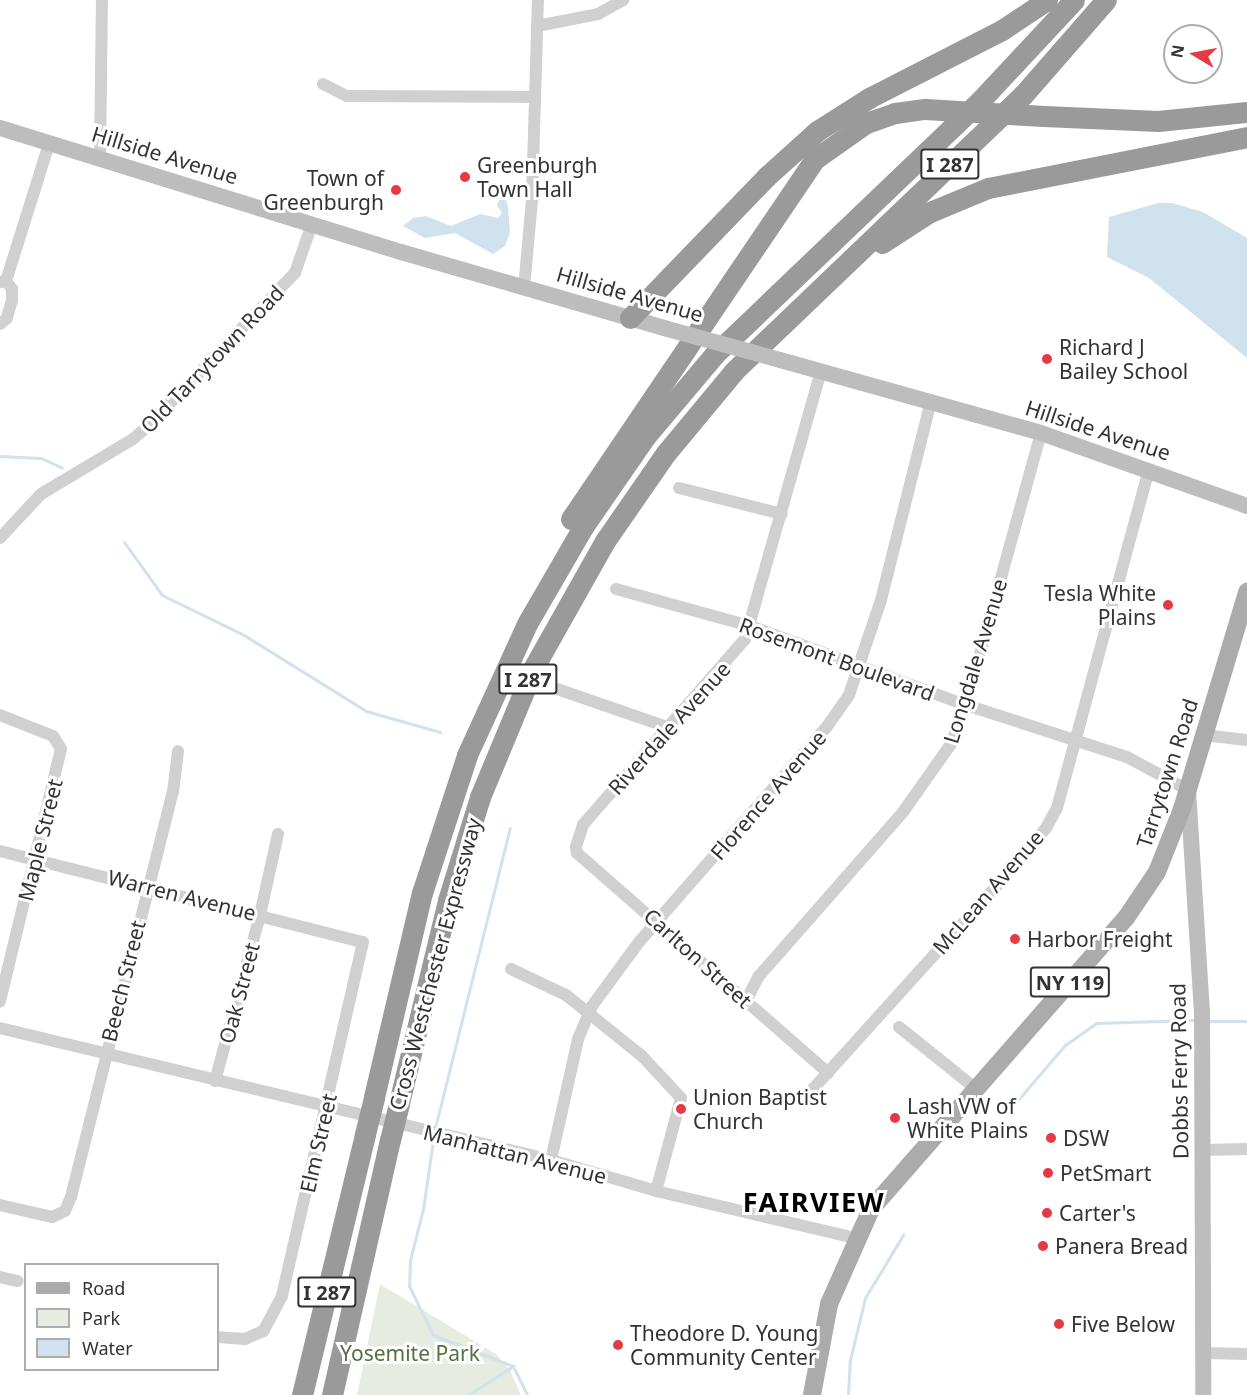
<!DOCTYPE html>
<html>
<head>
<meta charset="utf-8">
<style>
	body { margin:0 }
	#map { position:relative; width:1247px; height:1395px; overflow:hidden; background:#fff; font-family:"Noto Sans",sans-serif }
	div>[style] { position:absolute }
	[style*='--x'] { left:calc(var(--x)*1px); top:calc(var(--y)*1px); width:calc(var(--w)*1px); rotate:calc(var(--a)*1deg) }
	.green>* { inset:0; background:#e6ecdf }
	.water>* { inset:0; background:#cfe2ee }
	.stream>* { height:3px; margin:-1.5px; padding:0 1.5px; transform-origin:1.5px; border-radius:1.5px; background:#cfe2ee }
	.minor>* { height:12px; margin:-6px; padding:0 6px; transform-origin:6px; border-radius:6px; background:#d0d0d0 }
	.secondary>* { height:16px; margin:-8px; padding:0 8px; transform-origin:8px; border-radius:8px; background:#bdbdbd }
	.primary>* { height:18px; margin:-9px; padding:0 9px; transform-origin:9px; border-radius:9px; background:#ababab }
	.motorway>* { height:21px; margin:-10.5px; padding:0 10.5px; transform-origin:10.5px; border-radius:10.5px; background:#9a9a9a }
	.secondary-bridge>* { height:16px; margin:-8px; padding:0 8px; transform-origin:8px; border-radius:8px; background:#bdbdbd }
	.motorway-bridge>* { height:21px; margin:-10.5px; padding:0 10.5px; transform-origin:10.5px; border-radius:10.5px; background:#9a9a9a }
	.dots>* { width:16px; height:16px; translate:-50% -50%; box-sizing:border-box; border:3px solid #fff; border-radius:50% }
	span { translate:-50% -50%; white-space:nowrap; text-align:center; line-height:1.15; -webkit-text-stroke:6px #fff; paint-order:stroke }
	.shield-label span { padding:2px 4px; background:#fff; border:2px solid; border-radius:4px; -webkit-text-stroke-width:0 }
	.shield-label { font-size:20px; color:#333; font-weight:700 }
	.street-label { font-size:21px; color:#333 }
	.poi-label { font-size:21px; color:#333 }
	.left { translate:0 -50%; text-align:left }
	.right { translate:-100% -50%; text-align:right }
	.park-label { font-size:21px; color:#56703f }
	.district-label { font-size:27px; color:#000; font-weight:700; letter-spacing:1.5px }
	.legend { position:absolute; left:24px; top:1263px; width:195px; height:108px; box-sizing:border-box; background:#fff; border:2px solid #adadad; margin:0; padding:8px 10px; list-style:none; font-size:18px; color:#333 }
	.legend li { display:flex; align-items:center; gap:12px; height:30px }
	.legend b { width:30px; border:2px solid #adadad }
	.north { position:absolute; left:1163px; top:24px; width:60px; height:60px; box-sizing:border-box; background:#fff; border:2px solid #adadad; border-radius:50%; rotate:280deg; font-size:16px; font-weight:700; line-height:24px; text-align:center; color:#333 }
	.north::after { content:''; display:block; margin:auto; width:21px; height:27px; background:#e63946; clip-path:polygon(50% 0,100% 100%,50% 72%,0 100%) }
</style>
</head>
<body>
<div id="map">
	<div class="green">
		<i style="clip-path:polygon(380px 1284px,496px 1354px,510px 1370px,521px 1395px,357px 1395px)"></i>
	</div>
	<div class="water">
		<i style="clip-path:polygon(499px 200px,506px 200px,508px 206px,510px 232px,505px 246px,493px 254px,455px 233px,425px 238px,403px 226px,413px 218px,426px 216px,451px 226px,480px 214px,498px 218px,502px 213px,497px 205px)"></i>
		<i style="clip-path:polygon(1158px 203px,1172px 203px,1203px 212px,1247px 238px,1247px 358px,1149px 278px,1107px 257px,1109px 217px)"></i>
	</div>
	<div class="stream">
		<i style="--x:0;--y:456;--w:41;--a:2.8"></i>
		<i style="--x:41;--y:458;--w:23;--a:25"></i>
		<i style="--x:124;--y:542;--w:65;--a:54.4"></i>
		<i style="--x:162;--y:595;--w:91;--a:26"></i>
		<i style="--x:244;--y:635;--w:144;--a:31.9"></i>
		<i style="--x:366;--y:711;--w:77;--a:15.8"></i>
		<i style="--x:1210;--y:1021;--w:37;--a:0"></i>
		<i style="--x:1017;--y:1101;--w:74;--a:-49.4"></i>
		<i style="--x:1065;--y:1045;--w:38;--a:-35"></i>
		<i style="--x:1096;--y:1023;--w:97;--a:-1.8"></i>
		<i style="--x:436;--y:1124;--w:305;--a:-76"></i>
		<i style="--x:433;--y:1140;--w:70;--a:98.2"></i>
		<i style="--x:423;--y:1209;--w:53;--a:104.3"></i>
		<i style="--x:410;--y:1260;--w:26;--a:92"></i>
		<i style="--x:409;--y:1286;--w:55;--a:63.9"></i>
		<i style="--x:433;--y:1335;--w:86;--a:21.2"></i>
		<i style="--x:513;--y:1366;--w:32;--a:64"></i>
		<i style="--x:468;--y:1395;--w:54;--a:-32.8"></i>
		<i style="--x:848;--y:1395;--w:35;--a:-87"></i>
		<i style="--x:850;--y:1360;--w:64;--a:-76.4"></i>
		<i style="--x:865;--y:1298;--w:74;--a:-58.9"></i>
	</div>
	<div class="minor">
		<i style="--x:537;--y:26;--w:62;--a:-11.1"></i>
		<i style="--x:598;--y:14;--w:29;--a:-29"></i>
		<i style="--x:323;--y:84;--w:27;--a:27"></i>
		<i style="--x:347;--y:96;--w:188;--a:0.3"></i>
		<i style="--x:100;--y:159;--w:159;--a:-89.3"></i>
		<i style="--x:6;--y:281;--w:144;--a:-72.6"></i>
		<i style="--x:0;--y:282;--w:6;--a:-9"></i>
		<i style="--x:6;--y:281;--w:10;--a:53"></i>
		<i style="--x:12;--y:289;--w:11;--a:90"></i>
		<i style="--x:12;--y:300;--w:19;--a:106"></i>
		<i style="--x:7;--y:318;--w:9;--a:139"></i>
		<i style="--x:524;--y:288;--w:88;--a:-84.8"></i>
		<i style="--x:532;--y:200;--w:200;--a:-88.3"></i>
		<i style="--x:821;--y:371;--w:279;--a:105.8"></i>
		<i style="--x:745;--y:639;--w:247;--a:131.1"></i>
		<i style="--x:583;--y:825;--w:23;--a:108"></i>
		<i style="--x:576;--y:847;--w:6;--a:81"></i>
		<i style="--x:577;--y:853;--w:334;--a:41.2"></i>
		<i style="--x:679;--y:488;--w:106;--a:14.2"></i>
		<i style="--x:0;--y:538;--w:60;--a:-47"></i>
		<i style="--x:41;--y:494;--w:107;--a:-30.9"></i>
		<i style="--x:133;--y:439;--w:23;--a:-41"></i>
		<i style="--x:150;--y:424;--w:209;--a:-46.2"></i>
		<i style="--x:295;--y:273;--w:52;--a:-70.9"></i>
		<i style="--x:616;--y:589;--w:139;--a:15.4"></i>
		<i style="--x:750;--y:626;--w:230;--a:20.1"></i>
		<i style="--x:966;--y:705;--w:169;--a:17.9"></i>
		<i style="--x:1127;--y:757;--w:69;--a:28.4"></i>
		<i style="--x:557;--y:689;--w:120;--a:19"></i>
		<i style="--x:0;--y:715;--w:57;--a:21.6"></i>
		<i style="--x:53;--y:736;--w:15;--a:58"></i>
		<i style="--x:61;--y:749;--w:260;--a:103.6"></i>
		<i style="--x:1204;--y:735;--w:43;--a:6.6"></i>
		<i style="--x:0;--y:851;--w:374;--a:14.1"></i>
		<i style="--x:363;--y:942;--w:363;--a:102.9"></i>
		<i style="--x:282;--y:1296;--w:40;--a:118"></i>
		<i style="--x:263;--y:1331;--w:20;--a:156"></i>
		<i style="--x:245;--y:1339;--w:27;--a:-176"></i>
		<i style="--x:511;--y:969;--w:61;--a:25.3"></i>
		<i style="--x:566;--y:995;--w:97;--a:38.8"></i>
		<i style="--x:642;--y:1056;--w:57;--a:47.1"></i>
		<i style="--x:681;--y:1098;--w:96;--a:105"></i>
		<i style="--x:746;--y:1001;--w:28;--a:-63"></i>
		<i style="--x:759;--y:976;--w:218;--a:-48.7"></i>
		<i style="--x:903;--y:812;--w:83;--a:-54.8"></i>
		<i style="--x:951;--y:744;--w:42;--a:-69"></i>
		<i style="--x:966;--y:705;--w:282;--a:-74.6"></i>
		<i style="--x:899;--y:1027;--w:99;--a:38.8"></i>
		<i style="--x:0;--y:1028;--w:567;--a:13.47"></i>
		<i style="--x:551;--y:1160;--w:109;--a:16.4"></i>
		<i style="--x:656;--y:1191;--w:204;--a:13.3"></i>
		<i style="--x:215;--y:1081;--w:172;--a:-74.8"></i>
		<i style="--x:260;--y:915;--w:83;--a:-77.5"></i>
		<i style="--x:803;--y:1100;--w:303;--a:-47.9"></i>
		<i style="--x:1006;--y:875;--w:62;--a:-49.6"></i>
		<i style="--x:1046;--y:828;--w:23;--a:-61"></i>
		<i style="--x:1057;--y:808;--w:350;--a:-74.8"></i>
		<i style="--x:1203;--y:1150;--w:44;--a:-1.3"></i>
		<i style="--x:551;--y:1160;--w:124;--a:-77.4"></i>
		<i style="--x:578;--y:1039;--w:36;--a:-67"></i>
		<i style="--x:592;--y:1006;--w:79;--a:-53.7"></i>
		<i style="--x:639;--y:942;--w:284;--a:-48.9"></i>
		<i style="--x:826;--y:728;--w:40;--a:-55.1"></i>
		<i style="--x:849;--y:695;--w:100;--a:-71.4"></i>
		<i style="--x:881;--y:600;--w:205;--a:-75.9"></i>
		<i style="--x:0;--y:1205;--w:53;--a:13"></i>
		<i style="--x:52;--y:1217;--w:14;--a:-25"></i>
		<i style="--x:65;--y:1211;--w:15;--a:-67"></i>
		<i style="--x:71;--y:1197;--w:418;--a:-75.9"></i>
		<i style="--x:173;--y:792;--w:41;--a:-83"></i>
		<i style="--x:0;--y:1277;--w:18;--a:13"></i>
		<i style="--x:1203;--y:1353;--w:44;--a:1.3"></i>
	</div>
	<div class="secondary">
		<i style="--x:0;--y:128;--w:420;--a:17.2"></i>
		<i style="--x:401;--y:252;--w:274;--a:16.1"></i>
		<i style="--x:780;--y:360;--w:271;--a:15.6"></i>
		<i style="--x:1041;--y:433;--w:219;--a:19.5"></i>
		<i style="--x:1188;--y:790;--w:224;--a:86.4"></i>
		<i style="--x:1202;--y:1014;--w:381;--a:89.8"></i>
	</div>
	<div class="primary">
		<i style="--x:812;--y:1395;--w:93;--a:-79.4"></i>
		<i style="--x:829;--y:1304;--w:104;--a:-66.1"></i>
		<i style="--x:871;--y:1209;--w:387;--a:-48.8"></i>
		<i style="--x:1126;--y:918;--w:55;--a:-56"></i>
		<i style="--x:1157;--y:872;--w:68;--a:-68.4"></i>
		<i style="--x:1182;--y:809;--w:227;--a:-73.3"></i>
	</div>
	<div class="motorway">
		<i style="--x:1044;--y:116;--w:114;--a:2.5"></i>
		<i style="--x:1158;--y:121;--w:89;--a:-5.8"></i>
		<i style="--x:882;--y:243;--w:57;--a:-32.9"></i>
		<i style="--x:930;--y:212;--w:63;--a:-22.5"></i>
		<i style="--x:988;--y:188;--w:264;--a:-11.1"></i>
		<i style="--x:630;--y:318;--w:196;--a:-46"></i>
		<i style="--x:766;--y:177;--w:69;--a:-42"></i>
		<i style="--x:817;--y:131;--w:62;--a:-32.4"></i>
		<i style="--x:869;--y:98;--w:149;--a:-27.1"></i>
		<i style="--x:1002;--y:30;--w:54;--a:-33.7"></i>
		<i style="--x:571;--y:519;--w:435;--a:-55.9"></i>
		<i style="--x:815;--y:159;--w:62;--a:-35.2"></i>
		<i style="--x:866;--y:123;--w:31;--a:-19"></i>
		<i style="--x:895;--y:113;--w:30;--a:-8"></i>
		<i style="--x:374;--y:1097;--w:210;--a:-76.8"></i>
		<i style="--x:422;--y:893;--w:145;--a:-71.9"></i>
		<i style="--x:467;--y:755;--w:146;--a:-65.4"></i>
		<i style="--x:528;--y:622;--w:110;--a:-59.9"></i>
		<i style="--x:583;--y:527;--w:109;--a:-55.4"></i>
		<i style="--x:645;--y:437;--w:109;--a:-49.9"></i>
		<i style="--x:715;--y:354;--w:365;--a:-43.7"></i>
		<i style="--x:979;--y:102;--w:139;--a:-47"></i>
		<i style="--x:399;--y:1103;--w:209;--a:-76.4"></i>
		<i style="--x:448;--y:900;--w:108;--a:-72.7"></i>
		<i style="--x:480;--y:797;--w:141;--a:-67.4"></i>
		<i style="--x:534;--y:667;--w:145;--a:-60.6"></i>
		<i style="--x:605;--y:541;--w:107;--a:-55.3"></i>
		<i style="--x:666;--y:453;--w:107;--a:-50.3"></i>
		<i style="--x:734;--y:371;--w:400;--a:-43.7"></i>
		<i style="--x:1023;--y:95;--w:126;--a:-48.9"></i>
		<i style="--x:302;--y:1395;--w:268;--a:-76.4"></i>
		<i style="--x:332;--y:1395;--w:262;--a:-77.2"></i>
	</div>
	<div class="secondary-bridge">
		<i style="--x:664;--y:328;--w:120;--a:15.4"></i>
	</div>
	<div class="motorway-bridge">
		<i style="--x:925;--y:109;--w:119;--a:3.4"></i>
		<i style="--x:365;--y:1134;--w:38;--a:-76"></i>
		<i style="--x:390;--y:1140;--w:38;--a:-76"></i>
	</div>
	<div class="dots">
		<i style="left:465px;top:177px;background:#e63946"></i>
		<i style="left:396px;top:190px;background:#e63946"></i>
		<i style="left:1047px;top:359px;background:#e63946"></i>
		<i style="left:1168px;top:605px;background:#e63946"></i>
		<i style="left:1015px;top:939px;background:#e63946"></i>
		<i style="left:681px;top:1109px;background:#e63946"></i>
		<i style="left:895px;top:1118px;background:#e63946"></i>
		<i style="left:1051px;top:1138px;background:#e63946"></i>
		<i style="left:1048px;top:1173px;background:#e63946"></i>
		<i style="left:1047px;top:1213px;background:#e63946"></i>
		<i style="left:1043px;top:1246px;background:#e63946"></i>
		<i style="left:1059px;top:1324px;background:#e63946"></i>
		<i style="left:618px;top:1345px;background:#e63946"></i>
	</div>
	<div class="shield-label">
		<span style="left:950px;top:164px">I 287</span>
		<span style="left:528px;top:679px">I 287</span>
		<span style="left:1070px;top:982px">NY 119</span>
		<span style="left:327px;top:1292px">I 287</span>
	</div>
	<div class="street-label">
		<span style="left:165px;top:155px;rotate:17deg">Hillside Avenue</span>
		<span style="left:630px;top:294px;rotate:16deg">Hillside Avenue</span>
		<span style="left:212px;top:359px;rotate:-46deg">Old Tarrytown Road</span>
		<span style="left:1098px;top:430px;rotate:18deg">Hillside Avenue</span>
		<span style="left:837px;top:659px;rotate:20deg">Rosemont Boulevard</span>
		<span style="left:975px;top:661px;rotate:-73deg">Longdale Avenue</span>
		<span style="left:669px;top:728px;rotate:-48deg">Riverdale Avenue</span>
		<span style="left:1167px;top:773px;rotate:-72deg">Tarrytown Road</span>
		<span style="left:768px;top:795px;rotate:-49deg">Florence Avenue</span>
		<span style="left:40px;top:840px;rotate:-76deg">Maple Street</span>
		<span style="left:988px;top:892px;rotate:-49deg">McLean Avenue</span>
		<span style="left:182px;top:895px;rotate:14deg">Warren Avenue</span>
		<span style="left:698px;top:958px;rotate:42deg">Carlton Street</span>
		<span style="left:435px;top:964px;rotate:-75deg">Cross Westchester Expressway</span>
		<span style="left:123px;top:981px;rotate:-76deg">Beech Street</span>
		<span style="left:239px;top:993px;rotate:-75deg">Oak Street</span>
		<span style="left:1179px;top:1071px;rotate:-91deg">Dobbs Ferry Road</span>
		<span style="left:318px;top:1143px;rotate:-77deg">Elm Street</span>
		<span style="left:515px;top:1154px;rotate:14deg">Manhattan Avenue</span>
	</div>
	<div class="poi-label">
		<span class="left" style="left:477px;top:177px">Greenburgh<br>Town Hall</span>
		<span class="right" style="left:384px;top:190px">Town of<br>Greenburgh</span>
		<span class="left" style="left:1059px;top:359px">Richard J<br>Bailey School</span>
		<span class="right" style="left:1156px;top:605px">Tesla White<br>Plains</span>
		<span class="left" style="left:1027px;top:939px">Harbor Freight</span>
		<span class="left" style="left:693px;top:1109px">Union Baptist<br>Church</span>
		<span class="left" style="left:907px;top:1118px">Lash VW of<br>White Plains</span>
		<span class="left" style="left:1063px;top:1138px">DSW</span>
		<span class="left" style="left:1060px;top:1173px">PetSmart</span>
		<span class="left" style="left:1059px;top:1213px">Carter's</span>
		<span class="left" style="left:1055px;top:1246px">Panera Bread</span>
		<span class="left" style="left:1071px;top:1324px">Five Below</span>
		<span class="left" style="left:630px;top:1345px">Theodore D. Young<br>Community Center</span>
	</div>
	<div class="park-label">
		<span style="left:410px;top:1353px">Yosemite Park</span>
	</div>
	<div class="district-label">
		<span style="left:814px;top:1202px">FAIRVIEW</span>
	</div>
	<ul class="legend">
	<li><b style="height:8px;background:#ababab"></b>Road</li>
	<li><b style="height:16px;background:#e6ecdf"></b>Park</li>
	<li><b style="height:16px;background:#cfe2ee"></b>Water</li>
	</ul>
	<div class="north">N</div>
</div>
</body>
</html>
